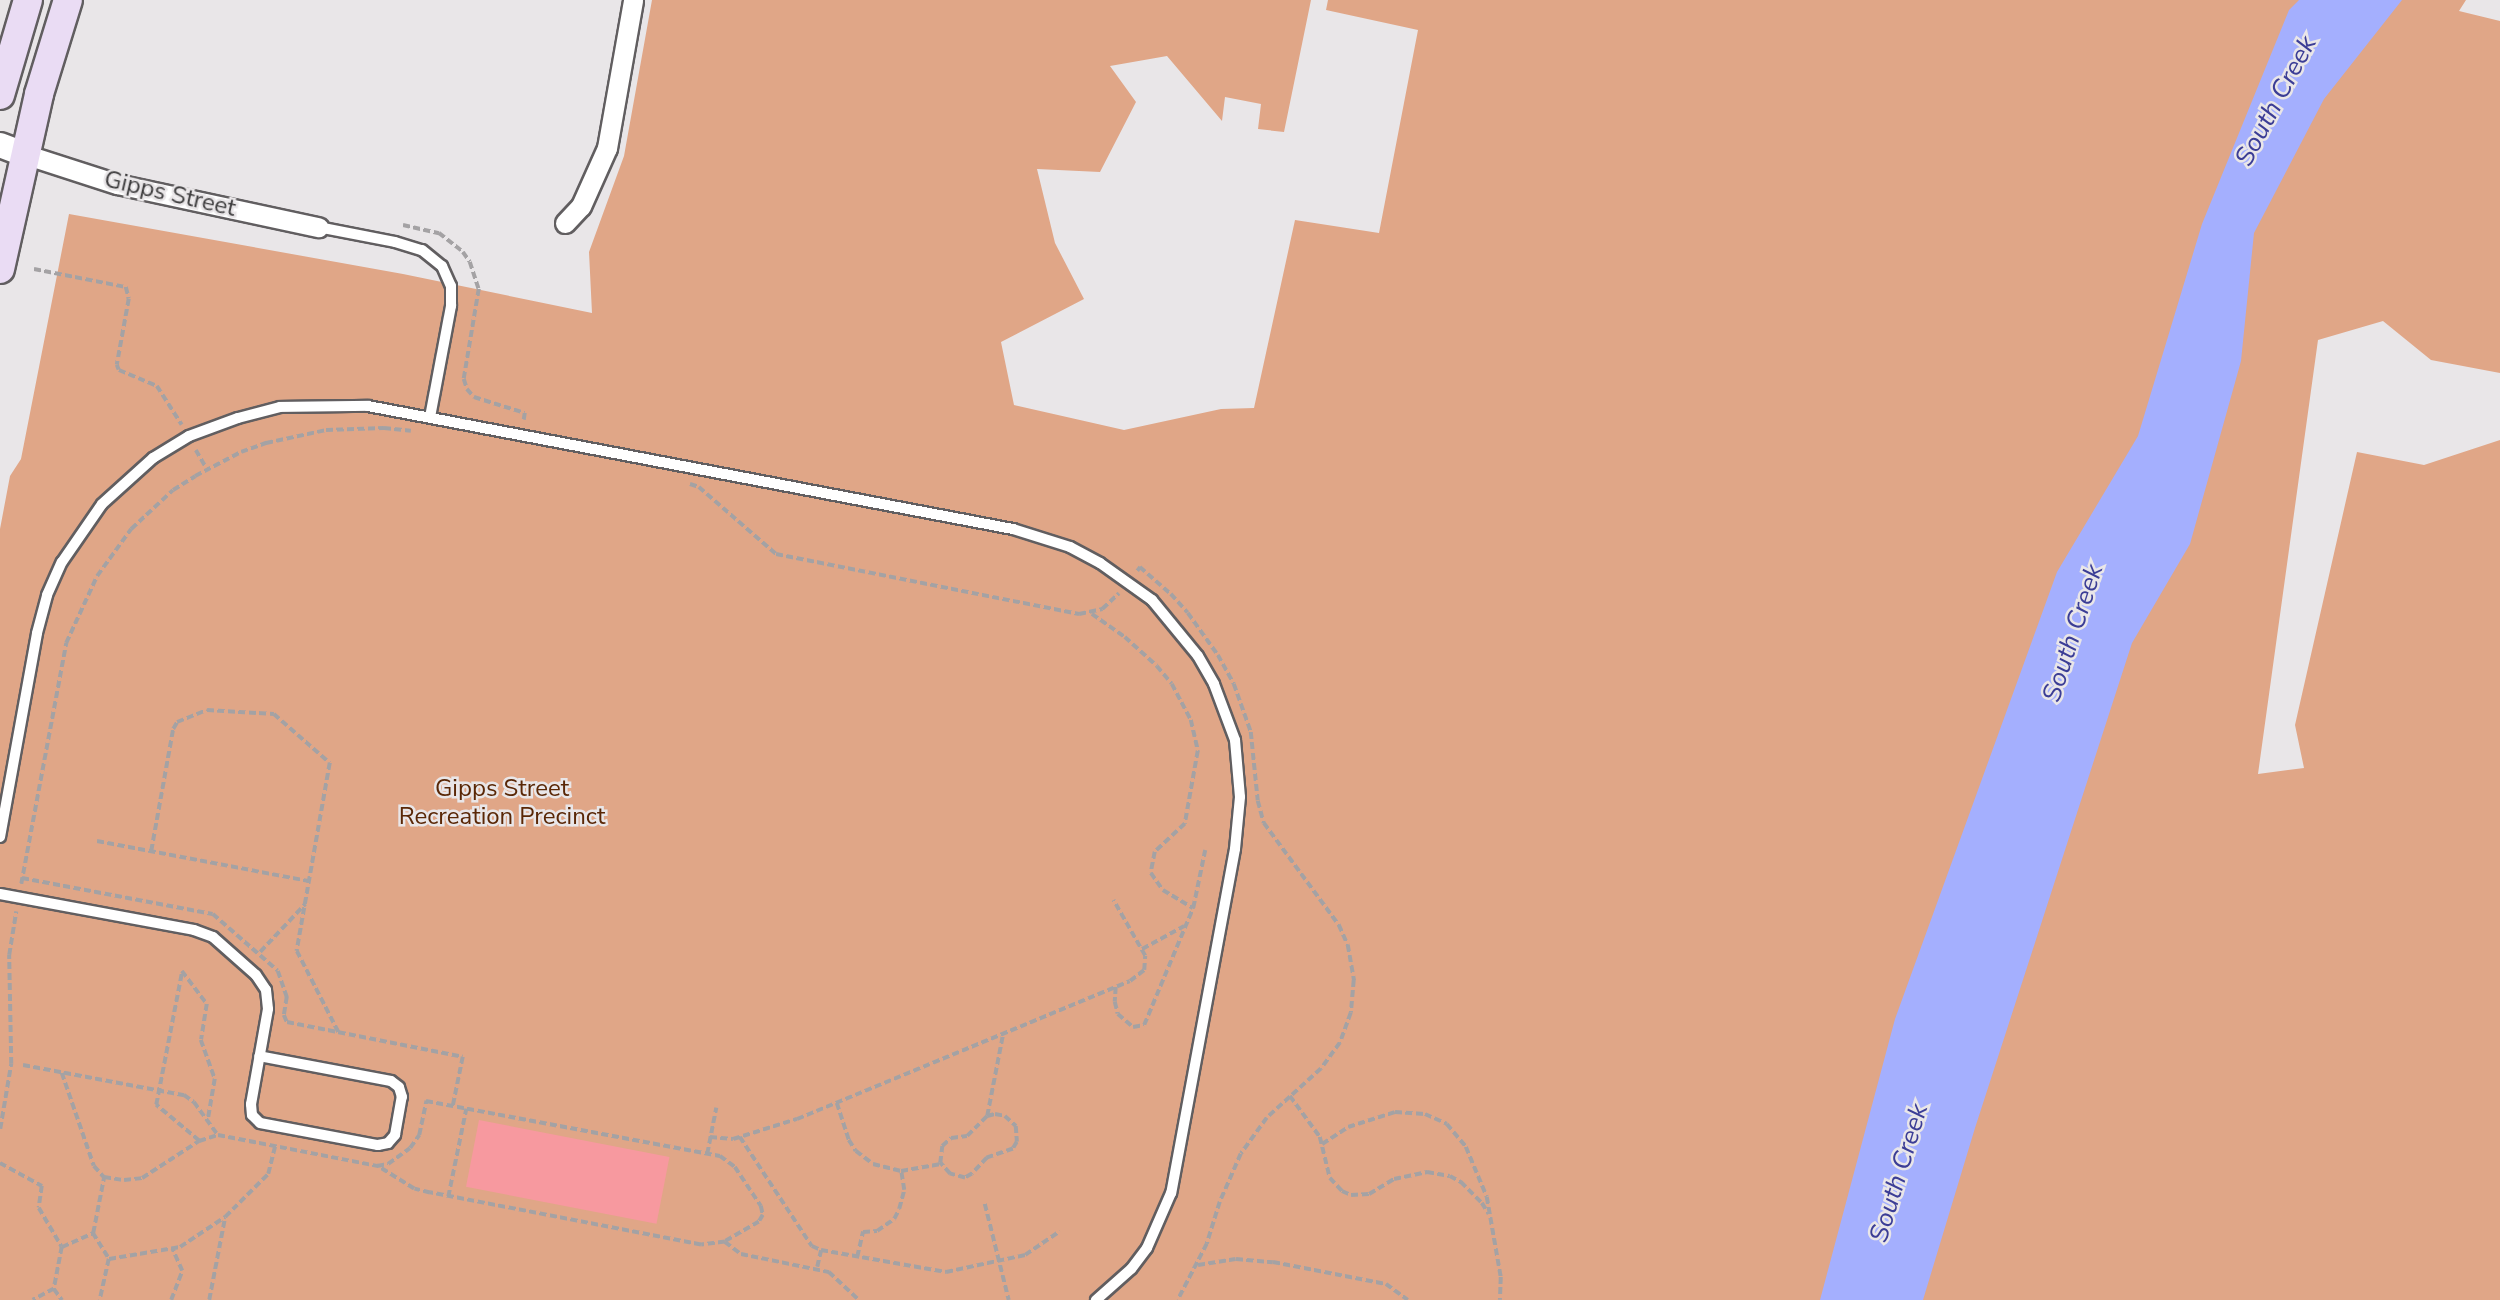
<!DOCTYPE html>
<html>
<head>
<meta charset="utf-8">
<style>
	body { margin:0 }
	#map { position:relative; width:2500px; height:1300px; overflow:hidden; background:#e9e6e8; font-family:"Nunito Sans",sans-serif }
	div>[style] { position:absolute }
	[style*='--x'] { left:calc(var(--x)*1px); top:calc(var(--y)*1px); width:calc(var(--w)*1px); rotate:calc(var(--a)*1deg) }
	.green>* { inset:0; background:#e0a687 }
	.water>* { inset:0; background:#a4affe }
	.building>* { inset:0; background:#f7999f; transform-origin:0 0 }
	.path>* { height:3.5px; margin-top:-1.75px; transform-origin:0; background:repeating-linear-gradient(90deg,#a4a2a4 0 7px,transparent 0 10.5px) }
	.roads { filter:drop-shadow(2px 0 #615e60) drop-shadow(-2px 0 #615e60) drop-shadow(0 2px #615e60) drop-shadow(0 -2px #615e60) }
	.service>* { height:10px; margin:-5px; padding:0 5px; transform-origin:5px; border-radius:5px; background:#fff }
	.minor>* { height:19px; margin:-9.5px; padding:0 9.5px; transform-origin:9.5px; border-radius:9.5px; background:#fff }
	.tertiary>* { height:24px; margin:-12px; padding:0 12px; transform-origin:12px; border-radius:12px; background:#fff }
	.secondary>* { height:28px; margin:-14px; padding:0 14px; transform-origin:14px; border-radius:14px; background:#eadcf4 }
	span { translate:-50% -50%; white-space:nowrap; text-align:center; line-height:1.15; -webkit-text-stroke:5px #e9e6e8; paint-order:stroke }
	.street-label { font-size:24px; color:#3d3c3d }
	.park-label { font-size:24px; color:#5a2706 }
	.water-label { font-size:26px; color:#3b3d96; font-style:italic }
</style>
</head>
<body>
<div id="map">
	<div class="green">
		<i style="clip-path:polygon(652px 0,1311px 0,1284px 132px,1258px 129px,1261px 104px,1225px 97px,1222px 121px,1167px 56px,1110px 66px,1136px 102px,1100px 172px,1037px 169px,1055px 243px,1084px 299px,1001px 342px,1014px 405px,1124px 430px,1221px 409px,1254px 408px,1295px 220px,1379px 233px,1418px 30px,1326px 10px,1328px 0,2466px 0,2459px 11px,2500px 21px,2500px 373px,2431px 360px,2383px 321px,2318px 340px,2258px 774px,2304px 768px,2295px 725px,2357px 452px,2424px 465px,2500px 440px,2500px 1300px,0 1300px,0 529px,10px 476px,21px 459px,69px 214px,403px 274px,592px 313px,589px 252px,624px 156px)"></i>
	</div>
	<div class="water">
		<i style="clip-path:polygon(2299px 0,2402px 0,2324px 99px,2254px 233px,2241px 361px,2190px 544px,2132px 643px,1975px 1128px,1923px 1300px,1820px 1300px,1895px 1019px,2057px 572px,2138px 436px,2202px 224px,2289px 10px)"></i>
	</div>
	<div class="building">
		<i style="left:479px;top:1120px;width:194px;height:68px;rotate:11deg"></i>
	</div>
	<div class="path">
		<i style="--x:403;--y:225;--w:37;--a:13"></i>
		<i style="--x:439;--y:233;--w:31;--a:38"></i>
		<i style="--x:463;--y:252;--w:12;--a:55"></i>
		<i style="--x:470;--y:262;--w:28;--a:72"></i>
		<i style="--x:479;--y:289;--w:91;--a:99.5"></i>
		<i style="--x:464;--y:379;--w:10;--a:73"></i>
		<i style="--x:467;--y:389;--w:11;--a:49"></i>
		<i style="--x:474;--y:397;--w:53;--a:17.4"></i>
		<i style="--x:525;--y:413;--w:7;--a:98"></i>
		<i style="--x:34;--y:269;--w:94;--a:11.1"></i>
		<i style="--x:126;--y:287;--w:12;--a:76"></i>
		<i style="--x:129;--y:299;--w:67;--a:100.3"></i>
		<i style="--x:117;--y:365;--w:5;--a:68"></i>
		<i style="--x:119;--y:370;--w:41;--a:22.8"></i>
		<i style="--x:157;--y:386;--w:46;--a:57.3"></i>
		<i style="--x:196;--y:450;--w:22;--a:60"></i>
		<i style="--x:690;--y:484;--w:9;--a:18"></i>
		<i style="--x:699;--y:487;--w:102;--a:41"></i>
		<i style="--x:776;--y:554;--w:309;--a:11.2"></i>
		<i style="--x:1079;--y:614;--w:24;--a:-12"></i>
		<i style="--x:1102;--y:609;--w:23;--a:-43"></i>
		<i style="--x:1137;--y:571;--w:5;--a:-53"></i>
		<i style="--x:1140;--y:567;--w:41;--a:41.1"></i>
		<i style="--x:1171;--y:594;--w:25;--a:48"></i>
		<i style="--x:1188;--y:613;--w:52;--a:54.5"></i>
		<i style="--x:1218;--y:655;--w:33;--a:61"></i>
		<i style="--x:1234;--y:684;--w:51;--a:70.5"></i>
		<i style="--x:1251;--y:732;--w:69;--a:84.2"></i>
		<i style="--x:1258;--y:801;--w:23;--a:75"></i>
		<i style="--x:1264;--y:823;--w:127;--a:53.7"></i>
		<i style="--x:1339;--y:925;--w:22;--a:66"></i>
		<i style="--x:1348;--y:945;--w:36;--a:80"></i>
		<i style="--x:1354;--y:980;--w:33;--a:95"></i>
		<i style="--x:1351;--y:1013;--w:32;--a:110"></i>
		<i style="--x:1340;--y:1043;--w:32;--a:126"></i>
		<i style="--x:1321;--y:1069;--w:73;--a:137.8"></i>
		<i style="--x:1267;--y:1118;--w:44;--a:125.8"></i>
		<i style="--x:1241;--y:1154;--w:52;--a:113.6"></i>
		<i style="--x:1220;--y:1202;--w:44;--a:107.2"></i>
		<i style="--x:1207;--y:1244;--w:63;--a:117.4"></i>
		<i style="--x:1092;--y:614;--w:40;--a:34.9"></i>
		<i style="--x:1125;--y:637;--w:43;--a:42.2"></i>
		<i style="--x:1157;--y:666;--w:23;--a:50"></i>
		<i style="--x:1172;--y:684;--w:41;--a:62.2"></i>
		<i style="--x:1191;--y:720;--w:32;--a:77"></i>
		<i style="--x:1198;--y:751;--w:74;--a:100.1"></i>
		<i style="--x:1185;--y:824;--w:41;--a:137"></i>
		<i style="--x:1155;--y:852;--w:21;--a:101"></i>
		<i style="--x:1151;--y:873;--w:21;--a:55"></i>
		<i style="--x:1163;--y:890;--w:35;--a:31"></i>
		<i style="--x:97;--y:841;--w:216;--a:10.7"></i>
		<i style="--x:151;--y:851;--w:124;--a:-79.8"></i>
		<i style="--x:173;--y:729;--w:8;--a:-60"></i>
		<i style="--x:177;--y:722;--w:32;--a:-22"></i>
		<i style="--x:207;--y:710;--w:67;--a:3.4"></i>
		<i style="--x:274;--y:714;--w:74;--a:41.2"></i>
		<i style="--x:330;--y:763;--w:191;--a:100"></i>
		<i style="--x:297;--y:951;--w:92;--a:62.9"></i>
		<i style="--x:22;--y:878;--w:194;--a:10.7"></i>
		<i style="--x:213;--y:914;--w:86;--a:41.2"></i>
		<i style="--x:278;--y:971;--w:28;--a:71"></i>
		<i style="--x:287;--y:997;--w:18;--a:99"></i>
		<i style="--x:284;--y:1015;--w:8;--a:67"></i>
		<i style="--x:287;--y:1022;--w:179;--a:11.2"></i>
		<i style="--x:463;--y:1057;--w:50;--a:101.5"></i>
		<i style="--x:21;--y:884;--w:245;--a:-79.4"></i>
		<i style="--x:66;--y:643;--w:74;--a:-65.2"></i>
		<i style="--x:97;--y:576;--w:58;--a:-54.1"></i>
		<i style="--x:131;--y:529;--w:57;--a:-42.9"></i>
		<i style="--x:173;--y:490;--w:26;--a:-32"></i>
		<i style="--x:195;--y:476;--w:52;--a:-27.6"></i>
		<i style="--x:241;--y:452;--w:27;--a:-20"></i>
		<i style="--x:266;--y:443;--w:61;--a:-12.2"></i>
		<i style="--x:326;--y:430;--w:58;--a:-2"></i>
		<i style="--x:384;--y:428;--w:27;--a:6"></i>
		<i style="--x:1142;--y:949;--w:48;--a:-28.7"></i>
		<i style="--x:260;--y:952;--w:66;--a:-46.8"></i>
		<i style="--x:1116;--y:987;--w:15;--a:94"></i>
		<i style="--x:1115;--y:1002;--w:12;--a:76"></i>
		<i style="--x:1118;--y:1014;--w:20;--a:41"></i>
		<i style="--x:1133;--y:1027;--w:11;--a:-10"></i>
		<i style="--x:1144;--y:1025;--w:127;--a:-67.3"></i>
		<i style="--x:1193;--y:908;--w:59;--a:-78.3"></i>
		<i style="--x:23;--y:1065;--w:164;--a:10.6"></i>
		<i style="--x:184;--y:1095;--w:12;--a:35"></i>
		<i style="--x:194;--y:1102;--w:41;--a:54"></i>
		<i style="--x:218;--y:1135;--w:162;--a:11"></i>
		<i style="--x:377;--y:1166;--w:11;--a:-10"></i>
		<i style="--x:388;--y:1164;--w:27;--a:-36"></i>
		<i style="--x:410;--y:1148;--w:16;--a:-55"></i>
		<i style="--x:419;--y:1135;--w:35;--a:-78"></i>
		<i style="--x:426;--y:1101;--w:299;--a:10.6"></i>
		<i style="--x:720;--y:1156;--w:19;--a:36"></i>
		<i style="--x:735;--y:1167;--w:47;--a:56.3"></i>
		<i style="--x:761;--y:1206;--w:9;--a:77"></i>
		<i style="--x:763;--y:1215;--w:8;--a:120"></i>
		<i style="--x:759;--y:1222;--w:39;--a:150"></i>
		<i style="--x:725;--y:1242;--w:24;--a:173"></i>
		<i style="--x:701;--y:1245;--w:276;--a:-169.1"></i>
		<i style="--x:430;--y:1193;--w:16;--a:-166"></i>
		<i style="--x:414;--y:1189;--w:44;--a:-148.1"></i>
		<i style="--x:62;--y:1073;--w:98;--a:71"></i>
		<i style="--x:94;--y:1166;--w:15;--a:48"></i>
		<i style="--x:104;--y:1177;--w:20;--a:9"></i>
		<i style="--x:124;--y:1180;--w:18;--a:-6"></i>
		<i style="--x:142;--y:1178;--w:68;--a:-33"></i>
		<i style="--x:199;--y:1141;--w:20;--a:-18"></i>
		<i style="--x:1290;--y:1096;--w:51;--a:53.8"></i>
		<i style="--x:1320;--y:1137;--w:42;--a:76.3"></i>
		<i style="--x:1330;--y:1178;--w:18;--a:47"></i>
		<i style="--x:1342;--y:1191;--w:10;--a:24"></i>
		<i style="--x:1351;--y:1195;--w:18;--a:-3"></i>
		<i style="--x:1369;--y:1194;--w:29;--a:-31"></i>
		<i style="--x:1394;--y:1179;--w:34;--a:-12"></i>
		<i style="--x:1427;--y:1172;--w:23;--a:10"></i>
		<i style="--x:1450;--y:1176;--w:13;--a:29"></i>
		<i style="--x:1461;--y:1182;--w:30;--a:45"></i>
		<i style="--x:1482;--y:1203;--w:13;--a:58"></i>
		<i style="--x:837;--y:1103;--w:39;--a:72"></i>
		<i style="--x:849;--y:1140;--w:13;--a:58"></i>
		<i style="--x:856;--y:1151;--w:21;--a:37"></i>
		<i style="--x:873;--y:1164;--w:29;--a:14"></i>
		<i style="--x:901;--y:1171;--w:39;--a:-10"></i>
		<i style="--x:995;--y:1114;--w:10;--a:11"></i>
		<i style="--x:1005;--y:1116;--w:15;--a:42"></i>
		<i style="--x:1016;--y:1126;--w:16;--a:86"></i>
		<i style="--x:1017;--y:1142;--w:8;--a:120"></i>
		<i style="--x:1013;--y:1149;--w:28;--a:161"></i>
		<i style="--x:987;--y:1158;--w:22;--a:133"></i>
		<i style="--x:972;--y:1174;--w:8;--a:150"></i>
		<i style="--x:965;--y:1178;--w:16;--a:-165"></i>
		<i style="--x:950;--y:1174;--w:15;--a:-132"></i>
		<i style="--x:940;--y:1163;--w:17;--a:-83"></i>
		<i style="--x:942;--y:1146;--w:12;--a:-42"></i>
		<i style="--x:951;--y:1138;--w:16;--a:-7"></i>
		<i style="--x:967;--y:1136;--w:28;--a:-45"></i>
		<i style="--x:987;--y:1116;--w:8;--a:-14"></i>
		<i style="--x:987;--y:1116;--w:84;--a:-79"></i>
		<i style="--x:0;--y:1129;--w:66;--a:-80.4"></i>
		<i style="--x:11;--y:1064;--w:109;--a:-91.1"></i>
		<i style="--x:9;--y:955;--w:44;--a:-80.8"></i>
		<i style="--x:710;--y:1137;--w:23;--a:5"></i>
		<i style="--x:733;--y:1139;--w:67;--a:-17.4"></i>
		<i style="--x:797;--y:1119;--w:360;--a:-22.5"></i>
		<i style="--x:1130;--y:981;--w:18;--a:-38"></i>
		<i style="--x:1144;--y:970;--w:14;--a:-86"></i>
		<i style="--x:1145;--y:956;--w:64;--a:-119.7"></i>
		<i style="--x:740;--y:1137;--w:131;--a:56.6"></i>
		<i style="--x:812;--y:1246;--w:10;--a:24"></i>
		<i style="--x:199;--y:1141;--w:56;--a:-140.1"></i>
		<i style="--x:156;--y:1105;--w:136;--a:-79"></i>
		<i style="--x:182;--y:971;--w:41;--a:52.9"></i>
		<i style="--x:207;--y:1004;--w:36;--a:99"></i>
		<i style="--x:201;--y:1040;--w:41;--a:70.3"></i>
		<i style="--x:215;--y:1079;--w:42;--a:99.7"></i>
		<i style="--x:1322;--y:1144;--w:31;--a:-33"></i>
		<i style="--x:1348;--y:1127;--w:49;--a:-17.7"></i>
		<i style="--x:1395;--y:1112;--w:30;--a:4"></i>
		<i style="--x:1425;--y:1114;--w:24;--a:24"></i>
		<i style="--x:1447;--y:1124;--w:30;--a:50"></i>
		<i style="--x:1466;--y:1147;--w:54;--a:67.2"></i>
		<i style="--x:1487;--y:1197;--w:81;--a:80.1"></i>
		<i style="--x:1501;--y:1277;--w:23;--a:92"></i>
		<i style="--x:707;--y:1154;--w:47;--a:-78.9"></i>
		<i style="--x:0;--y:1163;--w:48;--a:28.7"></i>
		<i style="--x:42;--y:1186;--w:22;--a:98"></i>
		<i style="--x:39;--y:1208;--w:45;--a:59.5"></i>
		<i style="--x:62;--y:1247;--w:43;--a:100.8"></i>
		<i style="--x:54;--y:1289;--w:24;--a:152"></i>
		<i style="--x:448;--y:1197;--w:90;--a:-78.4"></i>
		<i style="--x:985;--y:1204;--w:99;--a:76"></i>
		<i style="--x:93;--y:1233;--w:31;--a:58"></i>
		<i style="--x:109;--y:1259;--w:42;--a:102.4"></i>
		<i style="--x:725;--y:1242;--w:20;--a:37"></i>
		<i style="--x:741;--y:1254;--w:90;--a:11.6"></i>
		<i style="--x:829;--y:1272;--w:41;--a:43"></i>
		<i style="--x:62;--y:1247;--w:34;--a:-24"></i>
		<i style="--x:93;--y:1233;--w:57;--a:-78.9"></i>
		<i style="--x:857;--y:1257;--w:26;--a:-77"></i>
		<i style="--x:863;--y:1232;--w:14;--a:-4"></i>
		<i style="--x:877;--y:1231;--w:21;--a:-35"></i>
		<i style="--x:894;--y:1219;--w:11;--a:-63"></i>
		<i style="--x:899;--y:1209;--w:20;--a:-75"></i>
		<i style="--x:904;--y:1190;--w:19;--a:-99"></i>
		<i style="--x:109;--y:1259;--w:72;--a:-9.6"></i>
		<i style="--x:180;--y:1247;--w:54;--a:-33.7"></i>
		<i style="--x:225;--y:1217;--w:61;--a:-45"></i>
		<i style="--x:268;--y:1174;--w:29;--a:-76"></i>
		<i style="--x:1198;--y:1265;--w:38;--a:-9"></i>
		<i style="--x:1236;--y:1259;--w:37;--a:5"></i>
		<i style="--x:1273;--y:1262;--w:115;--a:11"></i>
		<i style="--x:1386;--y:1284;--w:27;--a:36"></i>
		<i style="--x:817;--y:1267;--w:17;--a:-77"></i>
		<i style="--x:821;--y:1250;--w:127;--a:10"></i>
		<i style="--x:946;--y:1272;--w:81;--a:-12.1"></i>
		<i style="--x:1025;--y:1255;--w:42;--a:-34.4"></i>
		<i style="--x:54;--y:1289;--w:14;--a:54"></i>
		<i style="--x:171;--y:1300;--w:31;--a:-69"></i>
		<i style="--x:182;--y:1271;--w:24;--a:-114"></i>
		<i style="--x:209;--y:1300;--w:85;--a:-79.1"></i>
	</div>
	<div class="roads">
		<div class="service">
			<i style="--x:318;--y:227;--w:78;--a:11"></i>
			<i style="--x:395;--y:242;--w:28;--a:17"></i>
			<i style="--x:422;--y:250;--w:26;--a:39"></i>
			<i style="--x:442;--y:266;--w:22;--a:66"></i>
			<i style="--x:451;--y:286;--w:20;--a:90"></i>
			<i style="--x:451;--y:306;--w:113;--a:100.7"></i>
			<i style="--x:0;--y:837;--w:207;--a:-79.7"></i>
			<i style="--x:37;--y:633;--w:39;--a:-75"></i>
			<i style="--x:47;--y:595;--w:36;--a:-66"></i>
			<i style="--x:62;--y:562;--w:70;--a:-55.4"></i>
			<i style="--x:102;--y:504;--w:69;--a:-42"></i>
			<i style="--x:153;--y:458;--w:42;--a:-31.4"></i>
			<i style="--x:189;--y:436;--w:52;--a:-20.2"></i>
			<i style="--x:238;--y:418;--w:43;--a:-14.7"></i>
			<i style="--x:280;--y:407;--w:88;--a:-0.7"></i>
			<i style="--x:368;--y:406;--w:657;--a:10.8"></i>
			<i style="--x:1013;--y:529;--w:60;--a:17.5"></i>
			<i style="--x:1070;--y:547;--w:34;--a:28"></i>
			<i style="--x:1100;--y:563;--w:64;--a:35.4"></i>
			<i style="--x:1152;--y:600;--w:72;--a:50.6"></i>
			<i style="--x:1198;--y:656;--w:32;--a:60"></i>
			<i style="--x:1214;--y:684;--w:60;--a:69.4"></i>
			<i style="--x:1235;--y:740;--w:57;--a:85"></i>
			<i style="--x:1240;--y:797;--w:52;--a:95.5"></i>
			<i style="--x:1235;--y:849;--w:350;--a:100.5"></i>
			<i style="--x:1171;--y:1193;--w:60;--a:113.6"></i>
			<i style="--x:1147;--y:1248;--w:26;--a:127"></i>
			<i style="--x:1131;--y:1269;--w:47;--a:138.5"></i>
			<i style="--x:0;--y:894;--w:197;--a:10.5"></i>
			<i style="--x:194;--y:930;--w:20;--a:20"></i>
			<i style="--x:213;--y:937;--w:57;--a:41.5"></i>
			<i style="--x:256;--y:975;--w:18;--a:56"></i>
			<i style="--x:266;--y:990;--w:19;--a:84"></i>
			<i style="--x:268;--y:1009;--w:97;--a:100.1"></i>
			<i style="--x:251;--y:1104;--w:11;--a:85"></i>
			<i style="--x:252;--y:1115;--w:11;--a:45"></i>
			<i style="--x:260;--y:1123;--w:120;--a:10.6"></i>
			<i style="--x:378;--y:1145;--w:10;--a:-11"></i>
			<i style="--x:388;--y:1143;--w:11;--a:-49"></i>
			<i style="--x:395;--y:1135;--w:39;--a:-80"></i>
			<i style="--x:402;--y:1097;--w:10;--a:-107"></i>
			<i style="--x:399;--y:1087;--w:10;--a:-143"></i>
			<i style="--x:391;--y:1081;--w:134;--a:-169.3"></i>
		</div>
		<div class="minor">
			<i style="--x:24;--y:154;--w:98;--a:17.9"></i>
			<i style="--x:117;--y:184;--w:206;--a:12.1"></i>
			<i style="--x:565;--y:223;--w:23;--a:-47"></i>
			<i style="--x:581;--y:206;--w:64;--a:-65.9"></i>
			<i style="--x:607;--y:148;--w:150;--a:-80"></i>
		</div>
		<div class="tertiary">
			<i style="--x:0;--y:145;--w:26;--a:21"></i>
		</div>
		<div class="secondary">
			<i style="--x:0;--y:95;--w:99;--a:-73.6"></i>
			<i style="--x:0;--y:269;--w:179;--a:-77.4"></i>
			<i style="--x:39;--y:94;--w:98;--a:-72.9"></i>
		</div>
	</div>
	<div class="street-label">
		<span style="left:170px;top:194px;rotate:13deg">Gipps Street</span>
	</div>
	<div class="park-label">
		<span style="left:502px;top:803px">Gipps Street<br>Recreation Precinct</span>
	</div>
	<div class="water-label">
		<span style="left:2276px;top:101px;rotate:-62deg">South Creek</span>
		<span style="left:2073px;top:633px;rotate:-72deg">South Creek</span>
		<span style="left:1899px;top:1173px;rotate:-73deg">South Creek</span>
	</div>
</div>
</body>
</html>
